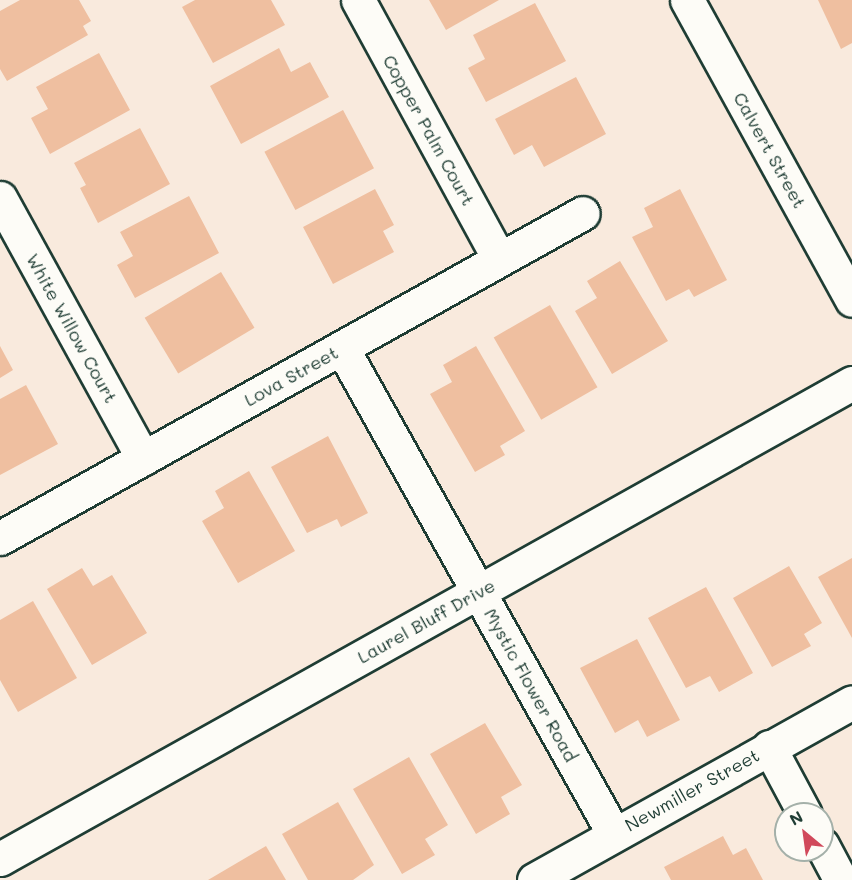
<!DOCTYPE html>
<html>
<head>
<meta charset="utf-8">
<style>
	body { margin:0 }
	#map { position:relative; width:852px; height:880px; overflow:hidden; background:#f9eadd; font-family:Mali,sans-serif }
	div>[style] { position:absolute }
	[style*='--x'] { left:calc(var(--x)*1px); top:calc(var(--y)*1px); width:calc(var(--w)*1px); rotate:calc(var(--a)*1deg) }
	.building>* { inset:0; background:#efbfa0; transform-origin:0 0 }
	.roads { filter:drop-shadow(2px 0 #1f3d34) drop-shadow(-2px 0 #1f3d34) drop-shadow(0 2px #1f3d34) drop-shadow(0 -2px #1f3d34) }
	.minor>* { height:33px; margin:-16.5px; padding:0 16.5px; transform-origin:16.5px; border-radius:16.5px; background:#fdfcf7 }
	span { translate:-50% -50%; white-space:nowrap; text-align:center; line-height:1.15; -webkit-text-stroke:4.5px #fdfcf7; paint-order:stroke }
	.street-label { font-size:18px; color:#1f3d34 }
	.north { position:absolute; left:774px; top:802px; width:60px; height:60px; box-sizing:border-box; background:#fdfcf7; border:2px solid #a4b0a9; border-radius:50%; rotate:331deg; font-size:16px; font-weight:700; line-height:24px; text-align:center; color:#1f3d34 }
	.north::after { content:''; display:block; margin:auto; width:21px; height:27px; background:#d1495b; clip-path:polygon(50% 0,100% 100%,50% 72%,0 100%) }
</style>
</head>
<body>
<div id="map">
	<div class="building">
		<i style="clip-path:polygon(20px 0,79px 0,91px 21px,83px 26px,88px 35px,7px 81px,0 69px,0 11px)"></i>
		<i style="clip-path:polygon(195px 0,271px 0,285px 25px,213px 63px,182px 7px)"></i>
		<i style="clip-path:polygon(429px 0,499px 0,446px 30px)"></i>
		<i style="clip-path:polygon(818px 0,852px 0,852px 43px,841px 49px)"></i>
		<i style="clip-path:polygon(535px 3px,566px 61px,486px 102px,468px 68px,485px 59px,473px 35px)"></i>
		<i style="clip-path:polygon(279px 48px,291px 72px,310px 62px,329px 97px,241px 144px,210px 86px)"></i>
		<i style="clip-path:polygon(99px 53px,130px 110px,50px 154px,31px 118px,48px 109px,36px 87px)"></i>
		<i style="clip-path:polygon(576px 77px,606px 134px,544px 167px,532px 145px,514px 155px,495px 119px)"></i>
		<i style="left:343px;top:110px;width:66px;height:89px;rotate:62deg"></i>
		<i style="clip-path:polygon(140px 128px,170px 184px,98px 223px,80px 188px,86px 185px,74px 163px)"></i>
		<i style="clip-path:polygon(375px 189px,394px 225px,383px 231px,394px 252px,333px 284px,303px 227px)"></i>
		<i style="clip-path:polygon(680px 189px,727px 280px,694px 297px,689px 289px,666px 301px,632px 237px,653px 227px,644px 208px)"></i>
		<i style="clip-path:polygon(189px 196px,219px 253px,135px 298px,117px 265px,133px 256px,120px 232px)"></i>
		<i style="clip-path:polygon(620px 261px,668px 341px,612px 374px,575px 311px,597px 298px,587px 281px)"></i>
		<i style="left:221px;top:272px;width:65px;height:89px;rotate:59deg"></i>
		<i style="left:550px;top:305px;width:95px;height:65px;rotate:60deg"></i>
		<i style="clip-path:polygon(0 346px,13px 370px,0 378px)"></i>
		<i style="clip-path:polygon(476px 346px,525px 431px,500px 446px,505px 455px,475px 472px,430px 394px,452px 382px,443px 365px)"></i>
		<i style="clip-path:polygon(26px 385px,58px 444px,0 475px,0 399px)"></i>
		<i style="clip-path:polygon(328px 436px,368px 513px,341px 527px,337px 519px,307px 533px,271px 467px)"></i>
		<i style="clip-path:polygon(249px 471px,295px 551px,238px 583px,202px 521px,224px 508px,215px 491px)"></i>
		<i style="clip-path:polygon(852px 558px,852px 638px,818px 577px)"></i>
		<i style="clip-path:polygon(789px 566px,822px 623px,804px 634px,811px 646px,772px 667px,733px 598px)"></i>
		<i style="clip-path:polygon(82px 568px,93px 586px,112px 575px,147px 633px,92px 665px,47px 589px)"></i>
		<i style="clip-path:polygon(706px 587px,753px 673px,719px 692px,710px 676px,686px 688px,648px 618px)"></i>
		<i style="clip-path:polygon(33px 601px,77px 678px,18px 712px,0 680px,0 620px)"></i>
		<i style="clip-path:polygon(637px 639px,680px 720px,647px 737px,638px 720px,615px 733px,580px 668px)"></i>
		<i style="clip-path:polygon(485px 723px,522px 785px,501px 797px,510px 814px,476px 834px,430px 754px)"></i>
		<i style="clip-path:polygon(409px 757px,448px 825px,425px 839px,435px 855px,402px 874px,353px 789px)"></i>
		<i style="clip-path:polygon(338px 802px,374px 865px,353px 880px,308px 880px,282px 834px)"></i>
		<i style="clip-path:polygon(723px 836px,733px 855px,746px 848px,763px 880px,671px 880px,664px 867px)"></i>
		<i style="clip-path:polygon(266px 846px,286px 880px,208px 880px)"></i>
	</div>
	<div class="roads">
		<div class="minor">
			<i style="--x:358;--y:0;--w:295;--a:61.4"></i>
			<i style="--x:687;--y:0;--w:342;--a:61.2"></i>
			<i style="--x:0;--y:198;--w:297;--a:61.2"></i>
			<i style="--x:342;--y:348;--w:557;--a:60.77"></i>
			<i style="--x:0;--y:538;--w:667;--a:-29.14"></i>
			<i style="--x:769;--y:747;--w:76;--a:61.8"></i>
			<i style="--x:822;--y:845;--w:40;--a:62"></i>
			<i style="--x:0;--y:859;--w:976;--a:-29.19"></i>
			<i style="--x:534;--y:880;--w:364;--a:-29.2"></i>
		</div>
	</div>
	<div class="street-label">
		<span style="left:429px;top:130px;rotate:61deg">Copper Palm Court</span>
		<span style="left:770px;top:150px;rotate:61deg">Calvert Street</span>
		<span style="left:72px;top:328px;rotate:61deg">White Willow Court</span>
		<span style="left:291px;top:376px;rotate:-29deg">Lova Street</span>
		<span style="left:426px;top:621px;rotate:-29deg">Laurel Bluff Drive</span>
		<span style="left:531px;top:685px;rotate:61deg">Mystic Flower Road</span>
		<span style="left:692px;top:790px;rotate:-29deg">Newmiller Street</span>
	</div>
	<div class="north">N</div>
</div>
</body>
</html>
